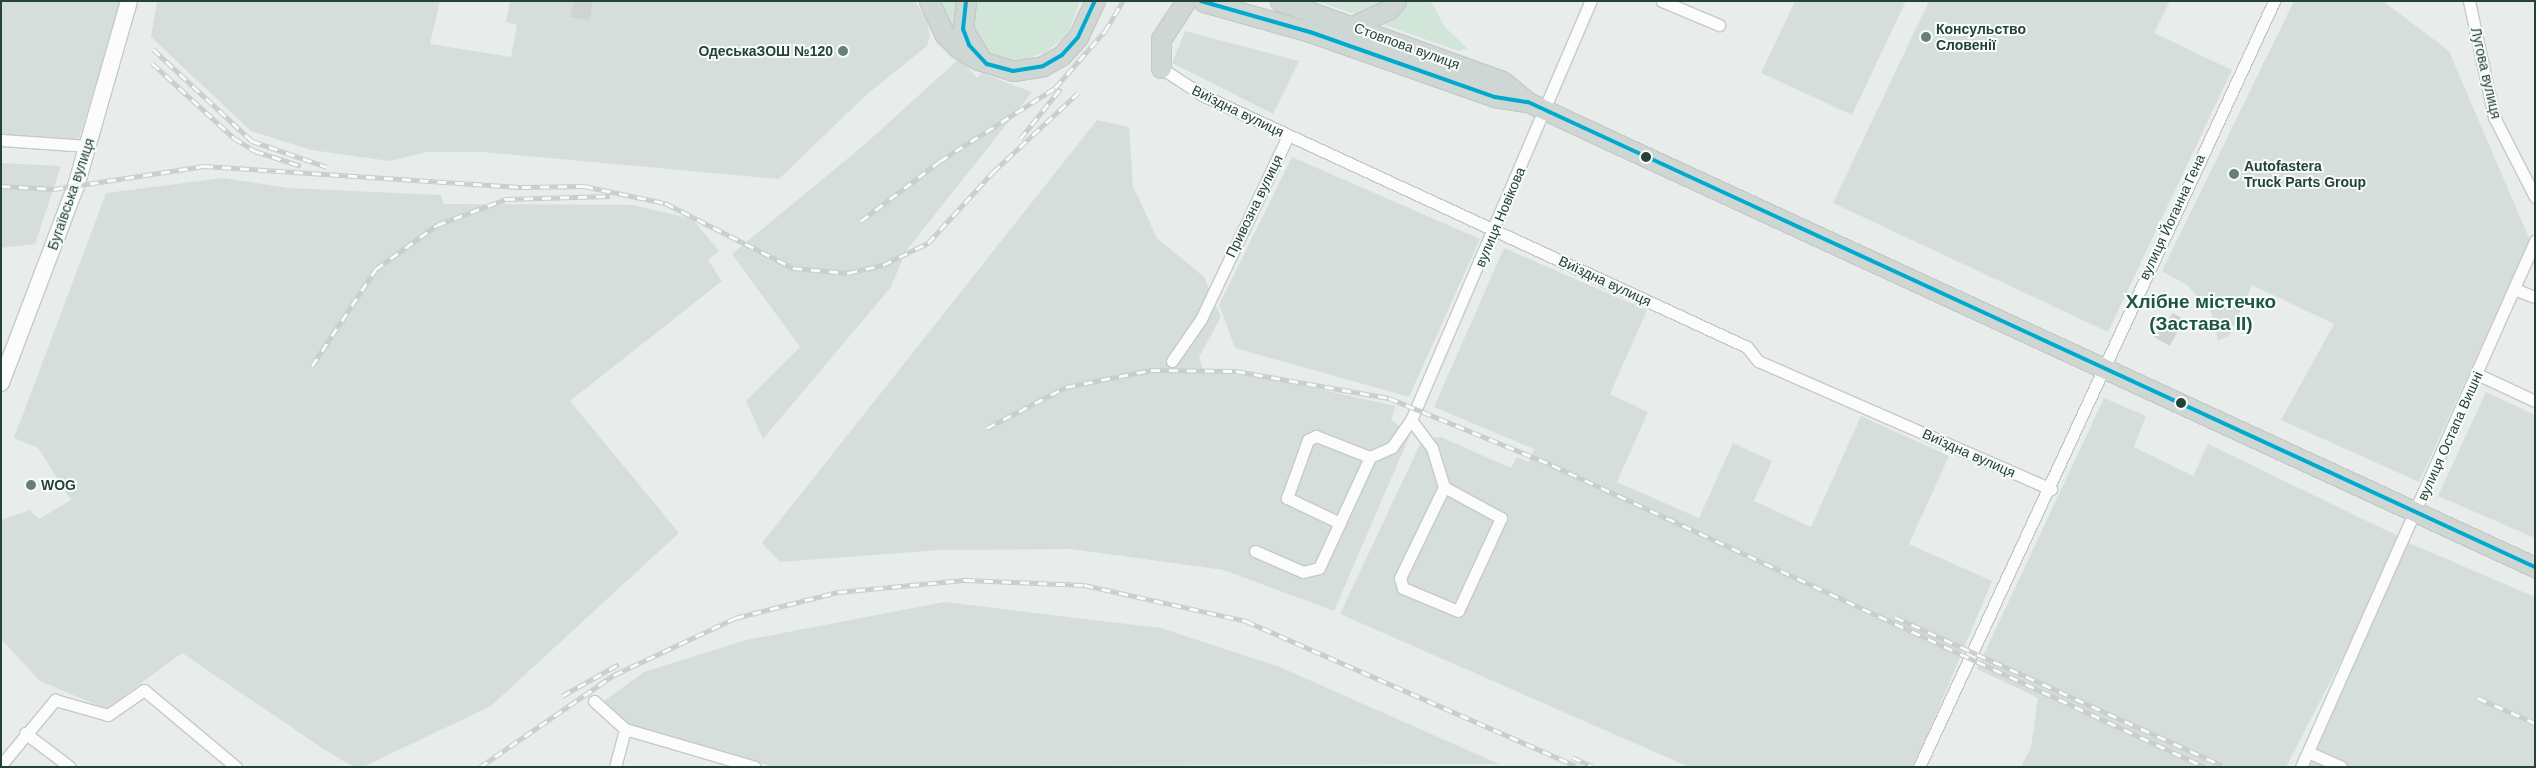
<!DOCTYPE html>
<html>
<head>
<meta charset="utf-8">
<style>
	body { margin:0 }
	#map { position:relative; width:2536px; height:768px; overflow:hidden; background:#e8edeb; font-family:Helvetica,sans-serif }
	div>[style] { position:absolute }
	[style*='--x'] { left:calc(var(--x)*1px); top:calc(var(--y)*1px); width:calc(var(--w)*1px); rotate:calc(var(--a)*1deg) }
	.built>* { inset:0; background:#d6dedb }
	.green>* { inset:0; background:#d1e6d8 }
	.building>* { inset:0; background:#cfd4d2 }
	.roads { filter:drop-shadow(1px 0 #c5cac8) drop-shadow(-1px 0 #c5cac8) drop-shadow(0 1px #c5cac8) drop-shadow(0 -1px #c5cac8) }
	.minor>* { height:11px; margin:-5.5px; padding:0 5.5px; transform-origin:5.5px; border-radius:5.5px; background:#fcfcfc }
	.secondary>* { height:16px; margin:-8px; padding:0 8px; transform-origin:8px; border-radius:8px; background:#fcfcfc }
	.primary>* { height:19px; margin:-9.5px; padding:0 9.5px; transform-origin:9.5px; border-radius:9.5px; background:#cfd7d5 }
	.rail>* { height:5px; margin-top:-2.5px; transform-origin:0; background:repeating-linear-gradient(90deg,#f7fbf9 0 9px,#c9cdcc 0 18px); box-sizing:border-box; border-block:1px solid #c9cdcc }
	.bus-1>* { height:4px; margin:-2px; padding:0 2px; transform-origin:2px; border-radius:2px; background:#00a9ce }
	.dots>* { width:14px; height:14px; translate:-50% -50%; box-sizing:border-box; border:2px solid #f7fbf9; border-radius:50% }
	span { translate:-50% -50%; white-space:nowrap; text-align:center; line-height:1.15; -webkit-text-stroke:4px #f7fbf9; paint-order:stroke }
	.poi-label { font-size:14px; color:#24423a; font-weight:700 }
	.left { translate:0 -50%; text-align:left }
	.right { translate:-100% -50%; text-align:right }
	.street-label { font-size:14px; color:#24423a }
	.district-label { font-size:19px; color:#1f5548; font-weight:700 }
	.frame { position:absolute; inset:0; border:2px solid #24423a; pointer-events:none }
</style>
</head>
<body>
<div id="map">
	<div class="built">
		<i style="clip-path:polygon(1px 1px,121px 1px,78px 142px,1px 137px)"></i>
		<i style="clip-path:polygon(157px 1px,440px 1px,430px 44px,511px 57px,517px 25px,506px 22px,510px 1px,915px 1px,927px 21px,930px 36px,927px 46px,866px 95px,779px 179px,483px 152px,427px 152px,389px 161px,311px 150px,251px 131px,151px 37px)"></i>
		<i style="clip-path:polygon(1795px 1px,1906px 1px,1852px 115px,1761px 73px)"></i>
		<i style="clip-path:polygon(1929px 1px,2170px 1px,2154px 33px,2232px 70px,2108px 332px,1833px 203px)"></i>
		<i style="clip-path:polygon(2294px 1px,2383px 1px,2449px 51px,2530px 240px,2419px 482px,2281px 420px,2334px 324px,2252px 285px,2229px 336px,2218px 341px,2211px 312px,2187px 285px,2162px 271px)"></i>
		<i style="clip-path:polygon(1185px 31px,1299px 61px,1273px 114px,1172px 63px)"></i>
		<i style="clip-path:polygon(960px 58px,977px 78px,981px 73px,1032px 92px,906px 251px,891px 287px,763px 439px,746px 401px,800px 347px,732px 254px,864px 145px)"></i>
		<i style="clip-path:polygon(1097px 120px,1129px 127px,1133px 186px,1157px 238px,1204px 277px,1221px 317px,1199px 357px,1204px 372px,1258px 376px,1396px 406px,1391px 419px,1410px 435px,1334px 611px,1224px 570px,1071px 549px,940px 550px,780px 562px,762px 543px)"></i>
		<i style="clip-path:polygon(1292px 157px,1480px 239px,1409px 397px,1235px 348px,1219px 305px)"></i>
		<i style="clip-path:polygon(1px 163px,61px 166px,35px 244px,1px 248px)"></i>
		<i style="clip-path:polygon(223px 178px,289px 188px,441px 195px,444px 204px,633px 205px,692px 219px,719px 251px,708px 260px,722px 281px,570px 401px,679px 533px,491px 706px,363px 767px,354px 767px,325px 750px,182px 653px,106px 709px,40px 681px,1px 639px,1px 520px,30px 510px,39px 519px,71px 500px,38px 448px,14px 438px,106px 193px)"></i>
		<i style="clip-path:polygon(1504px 248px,1647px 310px,1610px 394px,1648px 412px,1617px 482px,1699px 518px,1733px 443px,1772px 461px,1754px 501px,1811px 527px,1861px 416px,1949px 456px,1909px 544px,1992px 581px,1914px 767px,1689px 767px,1340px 614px,1423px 438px,1441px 437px,1511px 468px,1517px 457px,1529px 462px,1534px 449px,1434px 407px)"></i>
		<i style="clip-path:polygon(2486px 392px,2535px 415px,2535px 538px,2438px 496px)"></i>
		<i style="clip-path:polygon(2104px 398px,2146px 416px,2134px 447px,2193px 476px,2208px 444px,2404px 539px,2286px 767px,2021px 767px,2031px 747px,2038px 698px,1977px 669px)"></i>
		<i style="clip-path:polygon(2407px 542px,2535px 597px,2535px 767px,2306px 767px)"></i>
		<i style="clip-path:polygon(944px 602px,1161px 628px,1280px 667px,1499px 764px,773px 767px,629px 726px,601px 703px,644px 672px,746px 640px)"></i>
	</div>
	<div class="green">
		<i style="clip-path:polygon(936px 1px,957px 1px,953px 32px)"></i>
		<i style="clip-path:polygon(972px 1px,1080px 1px,1067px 36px,1044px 53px,1017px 62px,992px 56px,973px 43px)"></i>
		<i style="clip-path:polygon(1317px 1px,1386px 1px,1360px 16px)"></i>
		<i style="clip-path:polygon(1402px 1px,1431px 1px,1445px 27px,1468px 49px,1459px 51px,1382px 24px)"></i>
	</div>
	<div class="building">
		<i style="clip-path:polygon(574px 1px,593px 1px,589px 21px,570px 17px)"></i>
		<i style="clip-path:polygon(2173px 313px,2184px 319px,2170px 346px,2154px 337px)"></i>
	</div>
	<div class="roads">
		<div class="minor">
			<i style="--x:1662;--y:1;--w:62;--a:22.8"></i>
			<i style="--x:2469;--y:1;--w:119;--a:77.8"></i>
			<i style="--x:2494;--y:117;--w:90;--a:62.9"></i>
			<i style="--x:1161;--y:68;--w:51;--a:33.1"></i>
			<i style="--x:1204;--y:96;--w:598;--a:24.81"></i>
			<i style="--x:1747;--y:347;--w:18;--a:52"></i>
			<i style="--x:1758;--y:361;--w:320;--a:23.6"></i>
			<i style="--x:1;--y:140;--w:87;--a:3.9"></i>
			<i style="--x:2514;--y:289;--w:22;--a:21"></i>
			<i style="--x:1172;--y:361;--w:51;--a:-55.4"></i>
			<i style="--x:1201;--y:319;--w:203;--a:-64.6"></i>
			<i style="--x:2477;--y:374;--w:64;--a:25"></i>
			<i style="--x:1411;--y:420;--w:35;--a:53"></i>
			<i style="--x:1432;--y:448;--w:41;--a:72.9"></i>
			<i style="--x:1444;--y:487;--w:65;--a:28.5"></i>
			<i style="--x:1501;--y:518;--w:102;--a:114.8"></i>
			<i style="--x:1458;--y:611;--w:60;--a:-157.3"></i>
			<i style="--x:1403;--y:588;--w:10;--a:-107"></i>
			<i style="--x:1400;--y:578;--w:101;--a:-64.2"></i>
			<i style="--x:1340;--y:523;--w:59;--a:-154.7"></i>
			<i style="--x:1287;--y:498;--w:62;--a:-70.1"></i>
			<i style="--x:1308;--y:440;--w:9;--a:-27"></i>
			<i style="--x:1316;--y:436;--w:58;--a:21.3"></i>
			<i style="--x:1255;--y:551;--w:52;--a:23.6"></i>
			<i style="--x:1303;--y:572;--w:16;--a:-14"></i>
			<i style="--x:1319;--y:568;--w:122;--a:-65.3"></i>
			<i style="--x:1370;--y:457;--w:24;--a:-24"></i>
			<i style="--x:1392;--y:447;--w:33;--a:-55"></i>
			<i style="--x:1411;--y:420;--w:456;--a:-66.8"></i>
			<i style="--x:594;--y:701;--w:42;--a:42.1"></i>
			<i style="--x:625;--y:729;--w:135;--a:16.3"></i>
			<i style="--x:25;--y:733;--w:56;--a:37.1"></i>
			<i style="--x:2308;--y:752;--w:36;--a:24"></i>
			<i style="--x:1;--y:765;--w:85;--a:-50.3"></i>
			<i style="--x:55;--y:700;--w:55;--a:15.8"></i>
			<i style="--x:108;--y:715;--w:44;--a:-34.8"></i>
			<i style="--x:144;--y:690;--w:120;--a:39.9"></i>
			<i style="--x:615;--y:767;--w:39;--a:-75"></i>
			<i style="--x:1919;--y:767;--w:844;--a:-65.13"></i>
			<i style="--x:2301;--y:767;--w:576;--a:-66.02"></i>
		</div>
		<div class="secondary">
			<i style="--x:1;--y:383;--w:211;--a:-69.2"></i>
			<i style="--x:76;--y:186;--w:192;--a:-74"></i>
		</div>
		<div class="primary">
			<i style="--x:929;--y:1;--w:38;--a:65"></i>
			<i style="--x:945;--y:35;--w:18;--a:45"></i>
			<i style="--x:958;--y:48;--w:23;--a:31"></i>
			<i style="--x:978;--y:60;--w:37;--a:17"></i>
			<i style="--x:1013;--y:71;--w:30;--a:-9"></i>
			<i style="--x:1043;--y:66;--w:22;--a:-30"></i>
			<i style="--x:1062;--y:55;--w:24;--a:-48"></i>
			<i style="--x:1078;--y:37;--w:40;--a:-65"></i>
			<i style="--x:966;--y:1;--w:28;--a:96"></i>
			<i style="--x:963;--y:29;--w:31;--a:59"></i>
			<i style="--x:1280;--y:1;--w:236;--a:19.8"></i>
			<i style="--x:1502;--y:81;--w:33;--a:39"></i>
			<i style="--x:1528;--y:102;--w:89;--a:25.1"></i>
			<i style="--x:1609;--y:140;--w:1020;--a:24.76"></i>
			<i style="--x:1204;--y:2;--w:110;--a:15.8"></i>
			<i style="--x:1310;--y:32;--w:196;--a:19.4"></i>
			<i style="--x:1495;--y:97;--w:32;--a:9"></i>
			<i style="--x:1353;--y:26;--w:38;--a:-25"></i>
			<i style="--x:1388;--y:10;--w:12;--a:-48"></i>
			<i style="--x:1161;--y:68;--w:29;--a:-90"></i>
			<i style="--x:1161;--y:39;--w:45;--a:-56.7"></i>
		</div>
	</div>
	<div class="rail">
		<i style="--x:153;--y:49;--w:135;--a:42.9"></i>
		<i style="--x:252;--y:141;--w:79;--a:19.1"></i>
		<i style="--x:152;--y:63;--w:111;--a:42.4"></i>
		<i style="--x:234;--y:138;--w:25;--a:32"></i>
		<i style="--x:255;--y:151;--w:48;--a:18.1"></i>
		<i style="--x:1020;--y:139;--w:65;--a:-51.2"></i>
		<i style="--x:1;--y:186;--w:53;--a:3.2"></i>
		<i style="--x:54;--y:189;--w:152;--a:-8.7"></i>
		<i style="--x:204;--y:166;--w:319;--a:3.8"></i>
		<i style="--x:522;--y:187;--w:62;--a:-0.9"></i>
		<i style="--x:584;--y:186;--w:83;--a:11.9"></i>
		<i style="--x:665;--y:203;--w:144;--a:26.9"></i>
		<i style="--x:793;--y:268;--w:55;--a:5.2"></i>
		<i style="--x:848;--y:273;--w:36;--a:-13"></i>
		<i style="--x:883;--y:265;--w:50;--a:-26.1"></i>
		<i style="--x:928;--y:243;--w:96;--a:-47.5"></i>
		<i style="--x:993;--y:172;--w:116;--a:-42.9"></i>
		<i style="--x:861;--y:221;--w:99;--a:-37.2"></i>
		<i style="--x:940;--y:161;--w:136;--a:-32.4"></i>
		<i style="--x:1055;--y:88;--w:76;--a:-48.7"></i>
		<i style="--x:1105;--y:31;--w:35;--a:-59"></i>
		<i style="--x:312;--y:366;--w:116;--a:-56.6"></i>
		<i style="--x:376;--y:269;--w:75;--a:-35.8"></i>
		<i style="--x:437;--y:225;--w:74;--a:-20.6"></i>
		<i style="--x:506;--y:199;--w:104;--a:-1.7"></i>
		<i style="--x:987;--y:428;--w:89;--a:-27.4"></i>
		<i style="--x:1066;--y:387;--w:87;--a:-11.3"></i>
		<i style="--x:1151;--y:370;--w:85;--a:0.7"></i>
		<i style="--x:1236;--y:371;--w:155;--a:10"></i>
		<i style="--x:1389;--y:398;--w:176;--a:22.3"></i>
		<i style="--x:1552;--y:465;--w:719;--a:24.82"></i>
		<i style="--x:1895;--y:617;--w:362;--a:24.4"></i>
		<i style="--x:562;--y:696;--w:65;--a:-29.3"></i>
		<i style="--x:2478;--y:698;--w:62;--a:23.7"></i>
		<i style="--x:1572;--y:757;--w:23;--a:25"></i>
		<i style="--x:480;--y:767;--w:163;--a:-34.5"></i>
		<i style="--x:614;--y:675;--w:134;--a:-25.2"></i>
		<i style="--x:735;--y:618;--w:106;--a:-14.2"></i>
		<i style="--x:838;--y:592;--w:129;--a:-5.4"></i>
		<i style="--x:966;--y:580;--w:118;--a:2.4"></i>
		<i style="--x:1084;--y:585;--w:166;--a:12.5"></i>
		<i style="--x:1246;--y:621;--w:364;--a:23.7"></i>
	</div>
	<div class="bus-1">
		<i style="--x:966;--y:1;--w:28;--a:96"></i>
		<i style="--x:963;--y:29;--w:17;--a:69"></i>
		<i style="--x:969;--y:45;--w:26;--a:47"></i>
		<i style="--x:987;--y:64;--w:27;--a:15"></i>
		<i style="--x:1013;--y:71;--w:30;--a:-9"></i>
		<i style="--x:1043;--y:66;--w:22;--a:-30"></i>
		<i style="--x:1062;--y:55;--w:24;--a:-48"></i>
		<i style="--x:1078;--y:37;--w:40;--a:-65"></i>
		<i style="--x:1201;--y:1;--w:113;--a:15.9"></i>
		<i style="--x:1310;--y:32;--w:196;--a:19.4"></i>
		<i style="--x:1495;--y:97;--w:33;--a:9"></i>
		<i style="--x:1528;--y:102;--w:1109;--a:24.79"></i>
	</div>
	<div class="dots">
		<i style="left:1926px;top:37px;background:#697e78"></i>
		<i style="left:843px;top:51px;background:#697e78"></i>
		<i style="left:1646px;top:157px;background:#24423a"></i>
		<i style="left:2234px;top:174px;background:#697e78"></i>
		<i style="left:2181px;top:403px;background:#24423a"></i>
		<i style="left:31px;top:485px;background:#697e78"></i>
	</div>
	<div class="poi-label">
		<span class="left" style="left:1936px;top:37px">Консульство<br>Словенії</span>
		<span class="right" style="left:833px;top:51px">ОдеськаЗОШ №120</span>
		<span class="left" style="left:2244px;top:174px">Autofastera<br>Truck Parts Group</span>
		<span class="left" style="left:41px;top:485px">WOG</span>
	</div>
	<div class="street-label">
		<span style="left:1407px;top:46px;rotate:20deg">Стовпова вулиця</span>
		<span style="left:2486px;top:73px;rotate:77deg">Лугова вулиця</span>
		<span style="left:1238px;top:111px;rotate:26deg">Виїздна вулиця</span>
		<span style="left:71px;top:194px;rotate:-71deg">Бугаївська вулиця</span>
		<span style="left:1254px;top:206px;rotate:-64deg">Привозна вулиця</span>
		<span style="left:1500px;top:217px;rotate:-67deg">вулиця Новікова</span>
		<span style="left:2172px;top:217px;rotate:-65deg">вулиця Йоганна Гена</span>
		<span style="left:1605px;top:281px;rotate:25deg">Виїздна вулиця</span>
		<span style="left:2450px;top:436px;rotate:-66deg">вулиця Остапа Вишні</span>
		<span style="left:1969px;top:453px;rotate:24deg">Виїздна вулиця</span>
	</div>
	<div class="district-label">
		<span style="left:2201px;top:313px">Хлібне містечко<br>(Застава ІІ)</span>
	</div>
	<div class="frame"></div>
</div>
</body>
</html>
